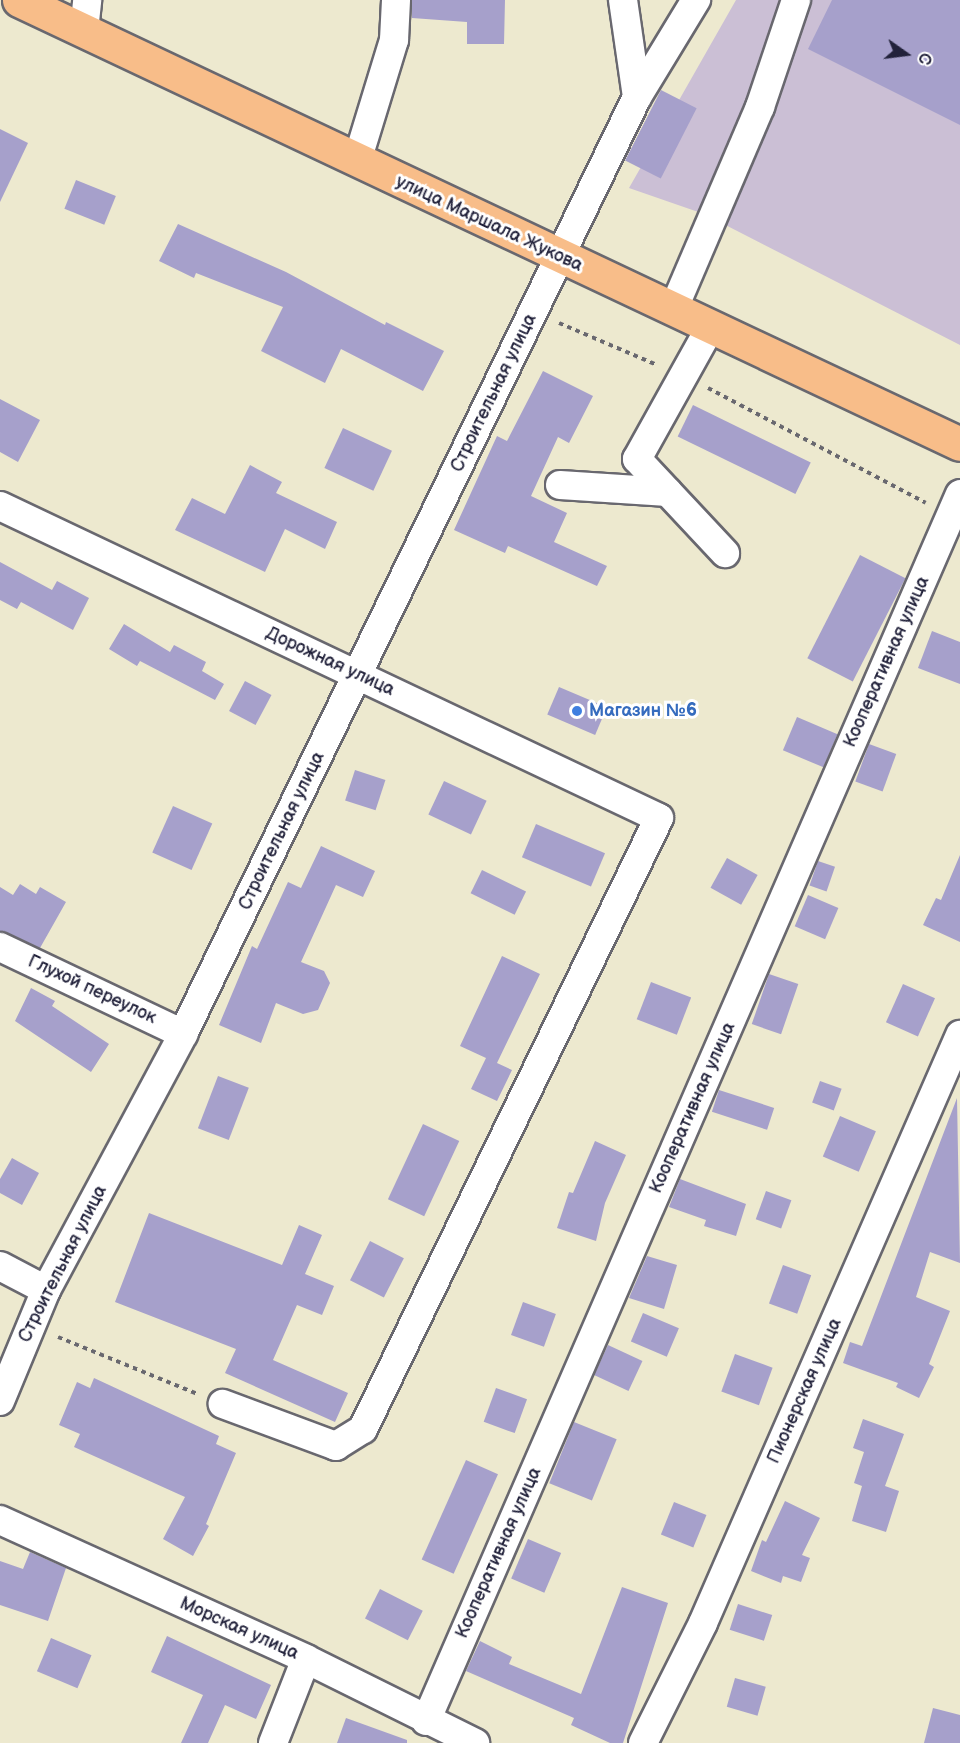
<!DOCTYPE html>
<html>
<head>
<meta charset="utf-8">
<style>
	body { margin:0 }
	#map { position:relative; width:960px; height:1743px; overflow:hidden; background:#ede9cf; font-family:"Balsamiq Sans",sans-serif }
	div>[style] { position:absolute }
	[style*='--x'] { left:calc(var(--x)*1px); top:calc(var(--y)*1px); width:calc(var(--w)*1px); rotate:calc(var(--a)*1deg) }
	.industrial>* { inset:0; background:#cbbfd5 }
	.building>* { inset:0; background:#a6a0cb; transform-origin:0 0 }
	.path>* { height:4px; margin-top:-2px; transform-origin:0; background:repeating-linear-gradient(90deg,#69686f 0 4.5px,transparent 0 9px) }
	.roads { filter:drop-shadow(2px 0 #69686f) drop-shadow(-2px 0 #69686f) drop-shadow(0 2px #69686f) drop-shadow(0 -2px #69686f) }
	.minor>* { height:28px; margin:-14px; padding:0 14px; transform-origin:14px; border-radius:14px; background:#fff }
	.major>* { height:33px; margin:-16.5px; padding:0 16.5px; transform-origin:16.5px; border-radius:16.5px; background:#f8bd89 }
	.dots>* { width:16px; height:16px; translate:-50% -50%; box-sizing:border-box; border:3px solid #fff; border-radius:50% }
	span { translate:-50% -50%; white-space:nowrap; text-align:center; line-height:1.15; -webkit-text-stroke:6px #fff; paint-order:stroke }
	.street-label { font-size:18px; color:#22223b }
	.shop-label { font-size:18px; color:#366cbe; font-weight:700 }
	.left { translate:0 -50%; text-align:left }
	.north { position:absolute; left:876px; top:24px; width:60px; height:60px; -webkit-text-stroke:4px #fff; paint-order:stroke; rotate:104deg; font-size:16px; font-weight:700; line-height:24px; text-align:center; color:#22223b }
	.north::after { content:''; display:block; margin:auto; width:21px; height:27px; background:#22223b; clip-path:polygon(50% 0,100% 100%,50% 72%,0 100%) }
</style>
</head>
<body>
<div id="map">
	<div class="industrial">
		<i style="clip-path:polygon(736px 0,960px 0,960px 345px,704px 214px,629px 188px)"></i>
	</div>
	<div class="building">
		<i style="clip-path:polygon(412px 0,505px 0,504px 44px,467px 44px,467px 22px,412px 18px)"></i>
		<i style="clip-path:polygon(832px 0,960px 0,960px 125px,808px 49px)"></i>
		<i style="left:661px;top:90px;width:40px;height:79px;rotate:27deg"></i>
		<i style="clip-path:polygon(0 129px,28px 143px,0 202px)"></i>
		<i style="left:76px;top:180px;width:43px;height:31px;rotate:22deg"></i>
		<i style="clip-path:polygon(178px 224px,286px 272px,385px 325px,386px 322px,444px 351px,423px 391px,341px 349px,325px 383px,261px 351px,283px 307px,196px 273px,194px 278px,159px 261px)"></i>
		<i style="clip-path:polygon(543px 371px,593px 396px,569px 443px,558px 437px,531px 496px,567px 513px,554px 542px,607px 566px,597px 586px,508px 546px,505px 553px,454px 530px,497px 436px,507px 441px)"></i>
		<i style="clip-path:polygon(0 399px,40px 420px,18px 462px,0 452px)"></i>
		<i style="left:693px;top:405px;width:131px;height:35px;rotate:26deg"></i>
		<i style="left:343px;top:428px;width:54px;height:44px;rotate:25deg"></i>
		<i style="clip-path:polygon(250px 465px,282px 482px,276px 493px,337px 522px,325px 549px,285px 529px,265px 572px,175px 530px,192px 498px,225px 514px)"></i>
		<i style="left:860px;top:555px;width:51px;height:116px;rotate:27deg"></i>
		<i style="clip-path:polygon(0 562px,52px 590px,57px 581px,89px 598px,73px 630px,21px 602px,17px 609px,0 600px)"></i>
		<i style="clip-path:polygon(124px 624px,170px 652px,174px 645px,206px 662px,202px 671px,224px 684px,215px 700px,140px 661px,137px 666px,109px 649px)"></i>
		<i style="clip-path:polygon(932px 631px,960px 642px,960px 684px,918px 668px)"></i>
		<i style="left:245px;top:681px;width:30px;height:34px;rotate:28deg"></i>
		<i style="left:559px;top:687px;width:52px;height:30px;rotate:23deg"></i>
		<i style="left:797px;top:717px;width:44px;height:36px;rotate:23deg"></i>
		<i style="left:869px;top:744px;width:29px;height:40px;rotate:20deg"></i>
		<i style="left:355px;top:770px;width:32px;height:32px;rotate:18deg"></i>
		<i style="left:444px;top:781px;width:47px;height:37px;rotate:25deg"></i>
		<i style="left:173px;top:806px;width:43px;height:51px;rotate:24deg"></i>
		<i style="left:536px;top:824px;width:75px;height:36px;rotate:23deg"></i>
		<i style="clip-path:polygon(321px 846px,375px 871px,363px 897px,336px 885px,301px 962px,324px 971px,330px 983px,318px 1010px,303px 1014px,276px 1003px,261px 1043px,219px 1025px,252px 946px,257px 949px,288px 882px,301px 888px)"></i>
		<i style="clip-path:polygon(960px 855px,960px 942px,923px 925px,936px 898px,941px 900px)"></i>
		<i style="left:727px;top:858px;width:35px;height:34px;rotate:29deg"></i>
		<i style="left:818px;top:861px;width:18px;height:26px;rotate:19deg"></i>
		<i style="left:482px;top:870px;width:49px;height:26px;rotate:26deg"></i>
		<i style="clip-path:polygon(20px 884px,36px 894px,40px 887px,66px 902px,40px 948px,0 931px,0 887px,13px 895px)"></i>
		<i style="left:808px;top:895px;width:33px;height:34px;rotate:23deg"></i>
		<i style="clip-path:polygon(502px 956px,540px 974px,497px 1063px,512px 1070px,497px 1101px,471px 1089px,486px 1058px,460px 1046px)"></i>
		<i style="left:769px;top:974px;width:31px;height:53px;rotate:19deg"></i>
		<i style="left:651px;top:982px;width:43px;height:40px;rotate:21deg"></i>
		<i style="left:903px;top:984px;width:35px;height:42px;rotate:24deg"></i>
		<i style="clip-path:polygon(31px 988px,55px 1001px,52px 1006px,109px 1044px,91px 1072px,15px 1021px)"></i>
		<i style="left:218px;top:1076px;width:33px;height:56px;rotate:21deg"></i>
		<i style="left:820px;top:1081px;width:23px;height:23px;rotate:20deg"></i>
		<i style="left:719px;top:1090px;width:58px;height:23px;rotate:18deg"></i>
		<i style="clip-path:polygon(957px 1098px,960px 1263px,930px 1252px,916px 1297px,950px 1311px,929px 1364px,934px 1367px,919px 1398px,896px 1387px,898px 1383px,843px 1363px,850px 1342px,862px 1346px)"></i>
		<i style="left:840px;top:1116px;width:39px;height:44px;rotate:23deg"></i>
		<i style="left:423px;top:1124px;width:40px;height:83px;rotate:25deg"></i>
		<i style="clip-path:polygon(595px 1141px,626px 1155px,605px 1203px,596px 1241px,557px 1228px,569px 1192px,573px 1193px)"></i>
		<i style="clip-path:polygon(12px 1158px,39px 1173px,22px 1205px,0 1193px,0 1179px)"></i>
		<i style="clip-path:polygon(680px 1179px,746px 1204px,736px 1236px,704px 1226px,706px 1220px,669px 1207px)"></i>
		<i style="left:766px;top:1191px;width:27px;height:30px;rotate:20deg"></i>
		<i style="clip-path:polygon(149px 1213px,282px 1265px,299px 1225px,322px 1235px,305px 1274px,334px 1286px,322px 1315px,297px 1305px,273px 1360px,348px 1393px,335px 1422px,225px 1373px,236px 1349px,115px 1302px)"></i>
		<i style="left:370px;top:1241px;width:38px;height:44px;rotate:27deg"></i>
		<i style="clip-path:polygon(647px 1256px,677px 1265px,664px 1309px,629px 1298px)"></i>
		<i style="left:783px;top:1265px;width:30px;height:41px;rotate:20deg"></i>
		<i style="left:523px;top:1302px;width:35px;height:35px;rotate:20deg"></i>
		<i style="left:643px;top:1313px;width:39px;height:31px;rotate:23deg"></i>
		<i style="left:608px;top:1345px;width:38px;height:33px;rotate:25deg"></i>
		<i style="left:735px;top:1354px;width:40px;height:40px;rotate:20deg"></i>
		<i style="clip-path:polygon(94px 1378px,219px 1436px,216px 1444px,236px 1453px,206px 1524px,209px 1526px,193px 1556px,163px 1539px,185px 1497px,74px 1447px,80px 1434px,59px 1425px,77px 1382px,90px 1388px)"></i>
		<i style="left:496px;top:1388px;width:33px;height:36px;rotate:20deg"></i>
		<i style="clip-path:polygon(863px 1419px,904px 1434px,885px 1486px,899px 1491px,886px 1532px,852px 1521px,862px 1486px,854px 1483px,864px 1452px,853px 1448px)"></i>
		<i style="left:574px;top:1422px;width:46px;height:66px;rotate:22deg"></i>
		<i style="left:466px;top:1460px;width:35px;height:109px;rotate:24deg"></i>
		<i style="clip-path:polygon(785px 1501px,820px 1518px,802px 1555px,810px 1558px,801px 1582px,783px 1576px,781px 1583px,751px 1571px,762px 1540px,766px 1542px)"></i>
		<i style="left:674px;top:1502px;width:35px;height:35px;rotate:22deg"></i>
		<i style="left:528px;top:1539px;width:36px;height:43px;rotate:23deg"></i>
		<i style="clip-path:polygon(30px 1552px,66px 1568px,48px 1621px,0 1605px,0 1561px,23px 1569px)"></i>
		<i style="clip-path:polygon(622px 1587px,668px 1603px,623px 1743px,610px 1743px,571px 1725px,574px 1718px,466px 1671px,480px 1641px,512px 1657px,509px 1664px,581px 1694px)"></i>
		<i style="left:380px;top:1589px;width:48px;height:33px;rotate:27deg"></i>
		<i style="left:738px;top:1604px;width:36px;height:27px;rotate:18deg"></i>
		<i style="clip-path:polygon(167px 1636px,271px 1685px,256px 1719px,225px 1705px,208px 1743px,181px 1743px,203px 1695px,151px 1672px)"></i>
		<i style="left:51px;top:1638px;width:44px;height:36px;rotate:23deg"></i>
		<i style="left:735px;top:1678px;width:32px;height:30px;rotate:16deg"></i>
		<i style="clip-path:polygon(933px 1708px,960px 1715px,960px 1743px,924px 1743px)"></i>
		<i style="clip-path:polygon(346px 1718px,407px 1740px,407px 1743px,337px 1743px)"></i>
	</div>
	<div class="path">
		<i style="--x:559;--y:323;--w:107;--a:23.2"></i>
		<i style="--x:708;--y:388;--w:246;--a:27.8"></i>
		<i style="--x:58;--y:1337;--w:151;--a:22.2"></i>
	</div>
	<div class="roads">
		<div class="minor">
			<i style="--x:623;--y:0;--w:98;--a:81.8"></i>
			<i style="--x:84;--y:31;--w:31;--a:-84"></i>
			<i style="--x:357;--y:161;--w:127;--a:-73"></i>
			<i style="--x:394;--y:40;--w:40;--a:-87.1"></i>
			<i style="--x:673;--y:310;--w:221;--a:-66.8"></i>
			<i style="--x:760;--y:107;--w:113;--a:-71.4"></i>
			<i style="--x:710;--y:328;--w:150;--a:119.1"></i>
			<i style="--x:637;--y:459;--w:129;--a:46.9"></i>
			<i style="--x:560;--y:485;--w:108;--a:3.7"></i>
			<i style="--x:0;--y:506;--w:729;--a:25.33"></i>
			<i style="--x:659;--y:818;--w:679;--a:115.85"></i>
			<i style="--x:363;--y:1429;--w:32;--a:148"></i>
			<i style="--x:336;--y:1446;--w:121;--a:-159.6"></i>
			<i style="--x:0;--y:947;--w:203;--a:25.4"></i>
			<i style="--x:0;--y:1266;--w:52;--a:27.6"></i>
			<i style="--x:0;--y:1401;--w:120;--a:-67.5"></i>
			<i style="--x:46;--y:1290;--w:290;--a:-61.8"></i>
			<i style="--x:183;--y:1034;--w:1041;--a:-64.15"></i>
			<i style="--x:637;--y:97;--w:114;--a:-58.7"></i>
			<i style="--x:0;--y:1520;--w:336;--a:24.4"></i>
			<i style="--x:306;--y:1659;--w:189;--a:26.4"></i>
			<i style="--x:426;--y:1721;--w:1338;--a:-66.48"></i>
			<i style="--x:273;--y:1743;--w:90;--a:-68.6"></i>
			<i style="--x:643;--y:1743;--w:134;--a:-63.4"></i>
			<i style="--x:703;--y:1623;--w:642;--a:-66.39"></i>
		</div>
		<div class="major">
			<i style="--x:19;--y:0;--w:1040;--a:25.26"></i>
		</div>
	</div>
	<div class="dots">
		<i style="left:577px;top:711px;background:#3f7fe0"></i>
	</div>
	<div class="street-label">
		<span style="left:489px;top:224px;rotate:25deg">улица Маршала Жукова</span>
		<span style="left:494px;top:393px;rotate:-64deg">Строительная улица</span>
		<span style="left:330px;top:662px;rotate:25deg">Дорожная улица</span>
		<span style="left:887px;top:662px;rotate:-66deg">Кооперативная улица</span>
		<span style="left:282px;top:831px;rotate:-64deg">Строительная улица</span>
		<span style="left:92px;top:990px;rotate:25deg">Глухой переулок</span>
		<span style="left:693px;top:1108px;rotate:-66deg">Кооперативная улица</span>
		<span style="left:63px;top:1264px;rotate:-63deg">Строительная улица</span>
		<span style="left:805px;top:1391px;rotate:-66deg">Пионерская улица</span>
		<span style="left:499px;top:1553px;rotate:-66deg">Кооперативная улица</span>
		<span style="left:239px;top:1629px;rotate:24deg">Морская улица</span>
	</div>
	<div class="shop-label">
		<span class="left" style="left:589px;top:711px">Магазин №6</span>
	</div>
	<div class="north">С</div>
</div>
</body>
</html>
